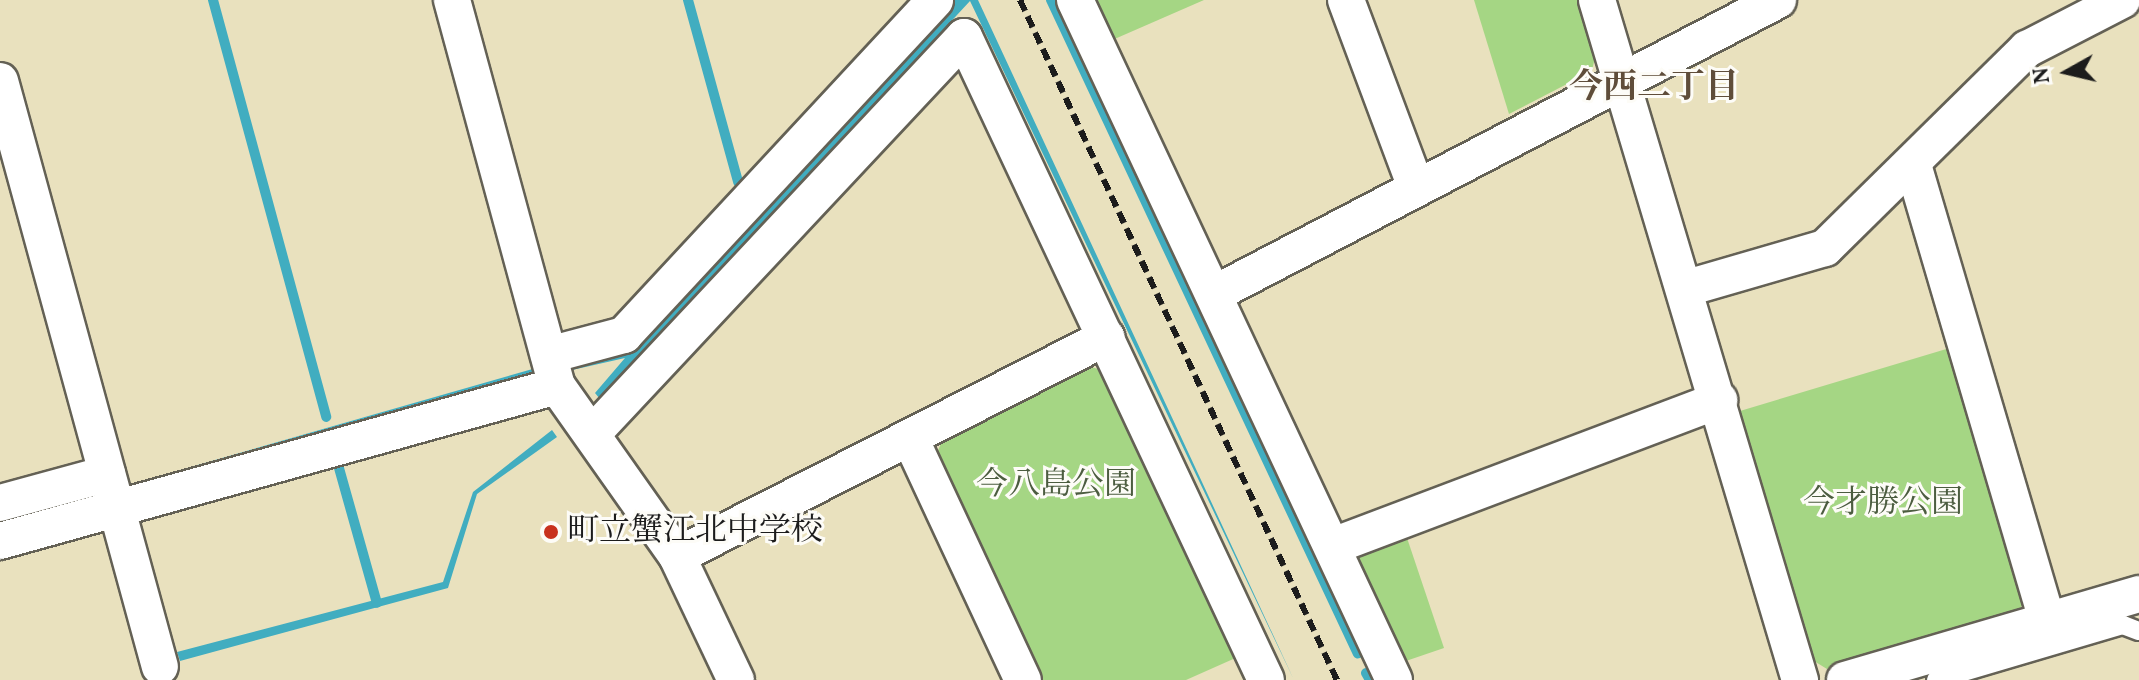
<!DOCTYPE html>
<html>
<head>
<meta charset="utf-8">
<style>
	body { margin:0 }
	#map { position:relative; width:2139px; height:680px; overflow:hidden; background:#e9e1be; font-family:Vollkorn,"Noto Serif JP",serif }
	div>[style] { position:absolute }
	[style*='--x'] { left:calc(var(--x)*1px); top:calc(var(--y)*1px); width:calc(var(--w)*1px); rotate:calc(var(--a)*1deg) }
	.green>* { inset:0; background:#a5d684 }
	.water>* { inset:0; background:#41adc0; transform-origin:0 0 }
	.stream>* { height:10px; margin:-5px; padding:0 5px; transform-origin:5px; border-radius:5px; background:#41adc0 }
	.roads { filter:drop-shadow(2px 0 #646155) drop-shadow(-2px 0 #646155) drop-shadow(0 2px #646155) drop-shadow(0 -2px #646155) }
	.lane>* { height:18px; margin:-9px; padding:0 9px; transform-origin:9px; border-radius:9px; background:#fff }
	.street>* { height:36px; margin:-18px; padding:0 18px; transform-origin:18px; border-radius:18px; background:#fff }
	.rail>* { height:6px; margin-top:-3px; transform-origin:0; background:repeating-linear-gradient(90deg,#1c1c1c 0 12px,transparent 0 18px) }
	.dots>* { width:22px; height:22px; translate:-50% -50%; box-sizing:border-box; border:4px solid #fdfcf7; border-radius:50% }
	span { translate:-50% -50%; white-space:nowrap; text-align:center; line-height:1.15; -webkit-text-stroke:6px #fdfcf7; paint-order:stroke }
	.park-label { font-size:32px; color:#4c5d40 }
	.poi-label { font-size:32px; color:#1c1c1c }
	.left { translate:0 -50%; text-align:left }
	.neighbourhood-label { font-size:34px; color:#5f4d3a; font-weight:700 }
	.north { position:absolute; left:2027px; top:32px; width:80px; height:80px; -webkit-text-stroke:6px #fdfcf7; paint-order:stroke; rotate:262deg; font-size:22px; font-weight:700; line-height:32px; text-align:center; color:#1c1c1c }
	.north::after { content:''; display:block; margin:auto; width:28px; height:36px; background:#1c1c1c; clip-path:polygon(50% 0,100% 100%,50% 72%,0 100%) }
</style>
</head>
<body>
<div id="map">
	<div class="green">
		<i style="clip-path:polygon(1091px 0,1204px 0,1110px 41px)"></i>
		<i style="clip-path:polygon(1474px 0,1581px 0,1596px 52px,1592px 71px,1509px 114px)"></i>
		<i style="clip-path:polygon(1953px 347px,2027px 598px,2017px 613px,1827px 669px,1814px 661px,1740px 411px)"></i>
		<i style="clip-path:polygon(1088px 366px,1108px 372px,1240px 656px,1186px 680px,1043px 680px,936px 455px,947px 430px)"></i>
		<i style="clip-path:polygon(1405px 532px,1444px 648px,1400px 663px,1358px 570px,1359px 550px)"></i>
	</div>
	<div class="water">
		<i style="clip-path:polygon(951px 0,978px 0,1294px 680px,970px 1px,600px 399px,595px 393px,625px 358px,572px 370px,571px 360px,632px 347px)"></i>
		<i style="left:536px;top:368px;width:7px;height:429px;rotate:74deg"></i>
		<i style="clip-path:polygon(552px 430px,557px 437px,477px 494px,448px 588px,180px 661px,177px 652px,443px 582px,473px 492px)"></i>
	</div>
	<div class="stream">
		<i style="--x:213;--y:0;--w:432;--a:74.8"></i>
		<i style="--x:688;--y:0;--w:189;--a:74.6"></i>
		<i style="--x:1051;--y:0;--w:722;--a:64.85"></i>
		<i style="--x:339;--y:468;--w:140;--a:74.3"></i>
		<i style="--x:1366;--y:673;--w:8;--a:60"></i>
	</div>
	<div class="roads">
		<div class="lane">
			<i style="--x:1936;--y:680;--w:195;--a:-16.4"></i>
			<i style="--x:2123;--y:625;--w:17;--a:21"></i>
		</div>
		<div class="street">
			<i style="--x:452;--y:0;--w:400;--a:74.8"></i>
			<i style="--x:557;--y:386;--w:208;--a:54.8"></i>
			<i style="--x:677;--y:556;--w:137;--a:64.6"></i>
			<i style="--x:1075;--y:0;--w:751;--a:64.87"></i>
			<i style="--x:1346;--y:0;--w:200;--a:69.5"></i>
			<i style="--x:1597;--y:0;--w:710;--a:73.38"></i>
			<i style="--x:0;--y:81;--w:607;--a:74.73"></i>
			<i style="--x:1914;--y:168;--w:472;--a:73.6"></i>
			<i style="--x:1687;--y:288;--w:144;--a:-16.2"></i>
			<i style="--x:1825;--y:248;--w:284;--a:-44.6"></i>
			<i style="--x:2027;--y:49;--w:107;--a:-27.3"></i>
			<i style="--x:1214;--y:294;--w:636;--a:-27.53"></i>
			<i style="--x:549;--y:355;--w:78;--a:-14.9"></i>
			<i style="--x:624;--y:335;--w:457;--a:-47.1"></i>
			<i style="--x:592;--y:434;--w:544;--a:-46.86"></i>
			<i style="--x:964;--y:37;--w:710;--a:64.84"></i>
			<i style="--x:910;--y:438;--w:267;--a:65"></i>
			<i style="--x:0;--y:503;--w:111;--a:-15.2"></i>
			<i style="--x:0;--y:541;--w:578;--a:-15.55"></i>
			<i style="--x:1333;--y:546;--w:413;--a:-20.7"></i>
			<i style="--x:677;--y:556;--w:482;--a:-27"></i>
			<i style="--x:1845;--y:680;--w:306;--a:-16.3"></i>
		</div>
	</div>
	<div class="rail">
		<i style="--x:1020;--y:0;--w:750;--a:65.01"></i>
	</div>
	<div class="dots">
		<i style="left:551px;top:532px;background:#c8321e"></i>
	</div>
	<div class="park-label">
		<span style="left:1056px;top:486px">今八島公園</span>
		<span style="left:1883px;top:504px">今才勝公園</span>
	</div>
	<div class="poi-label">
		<span class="left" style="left:567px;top:532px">町立蟹江北中学校</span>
	</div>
	<div class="neighbourhood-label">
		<span style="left:1654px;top:89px">今西二丁目</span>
	</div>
	<div class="north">N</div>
</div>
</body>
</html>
